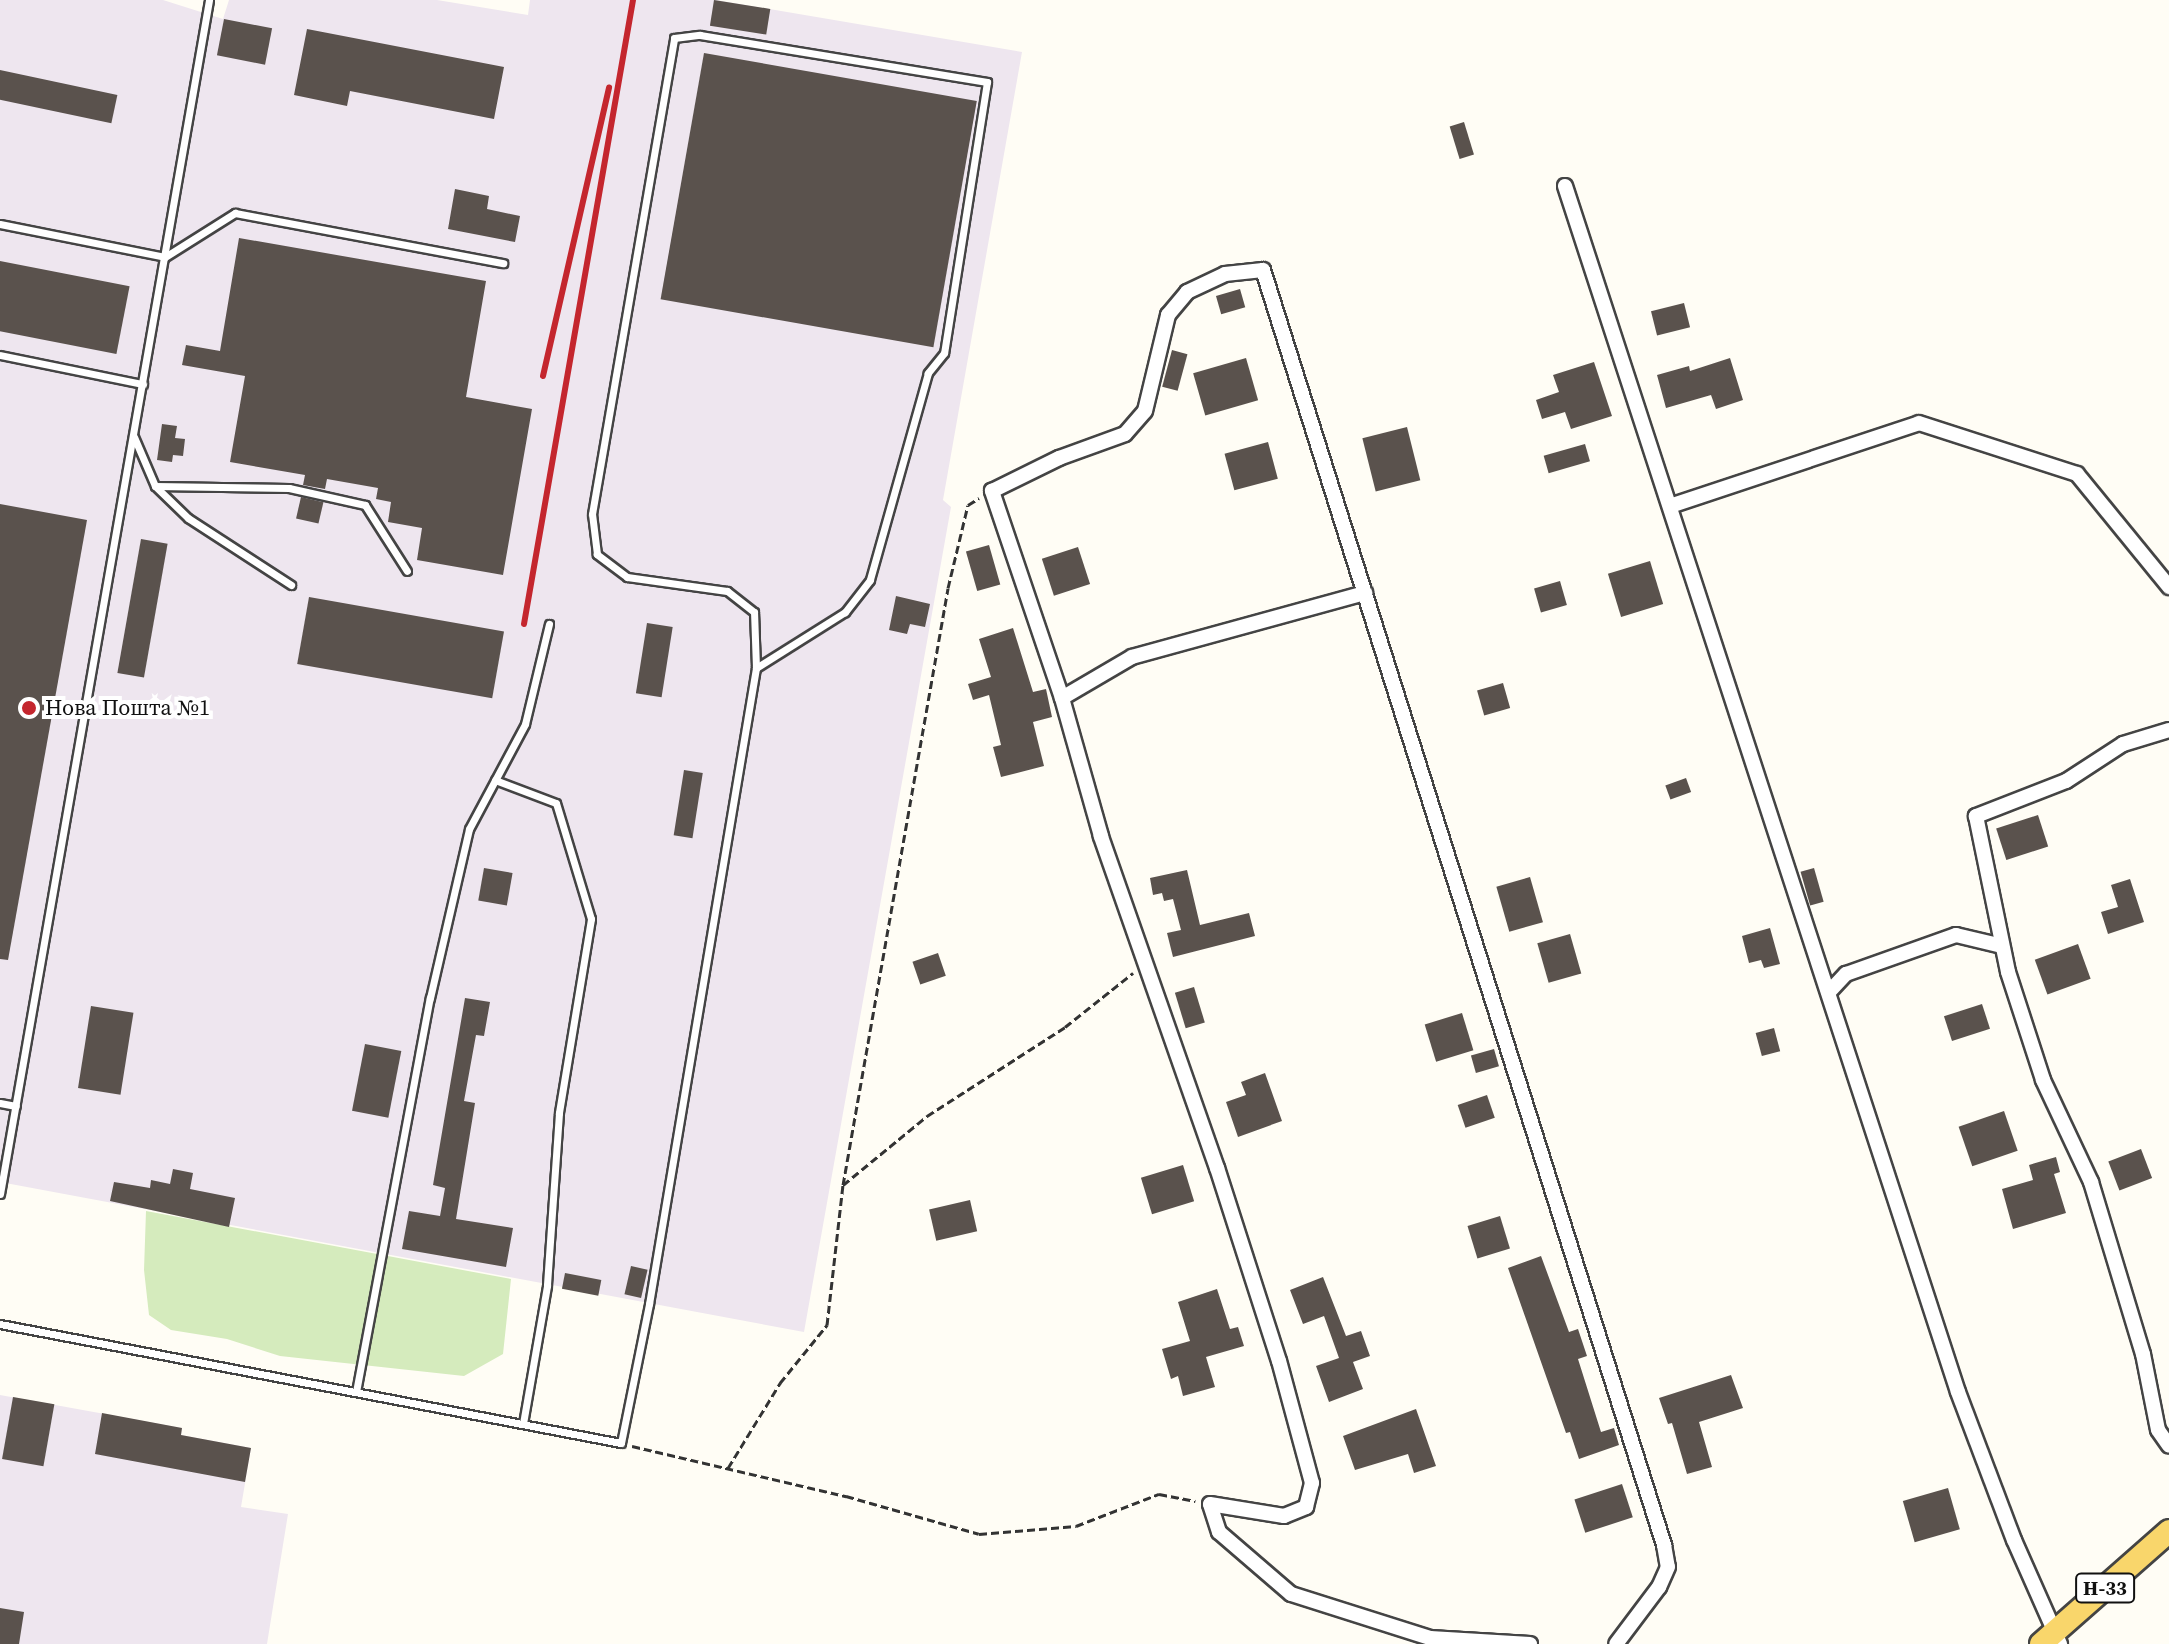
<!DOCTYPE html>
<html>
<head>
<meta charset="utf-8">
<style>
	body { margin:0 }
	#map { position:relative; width:2169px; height:1644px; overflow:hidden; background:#fffdf5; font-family:"Source Serif 4",serif }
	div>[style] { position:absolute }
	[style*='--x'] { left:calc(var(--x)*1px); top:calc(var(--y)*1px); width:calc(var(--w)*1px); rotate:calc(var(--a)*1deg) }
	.industrial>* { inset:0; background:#eee6ef }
	.green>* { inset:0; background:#d5ebbd }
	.building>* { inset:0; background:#5a524d; transform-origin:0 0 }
	.path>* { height:3px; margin-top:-1.5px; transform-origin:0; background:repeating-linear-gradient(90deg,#333 0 8px,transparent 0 12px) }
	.roads { filter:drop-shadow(2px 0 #444) drop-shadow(-2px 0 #444) drop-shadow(0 2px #444) drop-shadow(0 -2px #444) }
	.lane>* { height:7px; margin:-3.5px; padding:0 3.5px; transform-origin:3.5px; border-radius:3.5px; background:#fff }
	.street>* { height:14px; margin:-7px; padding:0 7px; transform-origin:7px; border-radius:7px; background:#fff }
	.primary>* { height:22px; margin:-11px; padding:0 11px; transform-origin:11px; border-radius:11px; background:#f9d66b }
	.rail>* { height:6px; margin:-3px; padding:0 3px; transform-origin:3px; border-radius:3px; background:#c4262e }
	.dots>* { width:22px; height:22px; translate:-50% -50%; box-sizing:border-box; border:4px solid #fff; border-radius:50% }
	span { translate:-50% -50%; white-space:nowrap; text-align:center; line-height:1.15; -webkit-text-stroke:8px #fff; paint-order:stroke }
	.shield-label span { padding:2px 6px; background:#fff; border:2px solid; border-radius:6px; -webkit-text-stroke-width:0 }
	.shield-label { font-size:20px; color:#111; font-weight:700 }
	.poi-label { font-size:22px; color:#111 }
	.left { translate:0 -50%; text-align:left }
</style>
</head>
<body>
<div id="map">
	<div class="industrial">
		<i style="clip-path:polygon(0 0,163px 0,223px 19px,229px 0,437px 0,528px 15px,530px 0,716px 0,1022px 52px,943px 500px,951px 507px,804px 1332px,0 1182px)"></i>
		<i style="clip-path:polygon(0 1395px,182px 1428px,181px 1435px,251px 1448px,241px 1507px,288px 1514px,267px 1644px,0 1644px)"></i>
	</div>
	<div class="green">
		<i style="clip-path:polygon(146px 1211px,511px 1279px,503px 1354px,464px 1376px,280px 1356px,227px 1339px,171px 1330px,149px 1315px,144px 1270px)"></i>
	</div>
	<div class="building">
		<i style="left:714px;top:0;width:57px;height:26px;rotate:9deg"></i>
		<i style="left:224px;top:19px;width:49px;height:37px;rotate:11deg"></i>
		<i style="clip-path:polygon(307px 29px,504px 67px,494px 119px,350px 91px,347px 106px,294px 95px)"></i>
		<i style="left:704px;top:53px;width:277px;height:250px;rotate:10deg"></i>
		<i style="left:0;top:70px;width:120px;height:29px;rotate:12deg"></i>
		<i style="left:1464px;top:122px;width:34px;height:15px;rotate:73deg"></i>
		<i style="clip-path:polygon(455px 189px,489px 196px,487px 209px,520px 216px,515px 242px,448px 229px)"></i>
		<i style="clip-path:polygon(239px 238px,486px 281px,466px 397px,532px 409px,503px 575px,417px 560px,422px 528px,388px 522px,391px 502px,376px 499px,378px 488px,327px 479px,325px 489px,303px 485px,305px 475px,230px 462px,245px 376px,182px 365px,186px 345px,220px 351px)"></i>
		<i style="left:0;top:261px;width:132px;height:69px;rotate:11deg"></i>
		<i style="left:1240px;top:289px;width:19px;height:25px;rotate:74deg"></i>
		<i style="left:1684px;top:303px;width:25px;height:34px;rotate:76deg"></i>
		<i style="left:1172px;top:350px;width:16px;height:38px;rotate:15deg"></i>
		<i style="left:1246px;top:358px;width:44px;height:55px;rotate:74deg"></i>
		<i style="clip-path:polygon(1730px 358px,1743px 400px,1716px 409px,1711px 395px,1666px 408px,1657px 375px,1689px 366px,1690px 371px)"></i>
		<i style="clip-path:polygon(1594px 362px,1612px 416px,1571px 429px,1565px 412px,1542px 419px,1536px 400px,1559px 392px,1553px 375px)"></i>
		<i style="clip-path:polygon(162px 424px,177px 426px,175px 438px,185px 439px,183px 456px,173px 455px,172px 462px,157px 460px)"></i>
		<i style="left:1407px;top:427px;width:55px;height:46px;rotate:76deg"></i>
		<i style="left:1268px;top:442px;width:38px;height:45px;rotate:75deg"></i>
		<i style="left:1585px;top:444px;width:18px;height:43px;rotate:74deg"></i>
		<i style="left:301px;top:497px;width:23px;height:22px;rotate:13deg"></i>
		<i style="clip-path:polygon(0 504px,87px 520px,8px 960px,0 959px)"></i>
		<i style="left:141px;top:539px;width:27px;height:136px;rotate:10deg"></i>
		<i style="left:989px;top:545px;width:41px;height:24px;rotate:74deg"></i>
		<i style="left:1078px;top:547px;width:39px;height:38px;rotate:72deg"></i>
		<i style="left:1650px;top:561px;width:45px;height:44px;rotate:73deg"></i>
		<i style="left:1560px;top:581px;width:25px;height:27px;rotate:74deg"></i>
		<i style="clip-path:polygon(896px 596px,930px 604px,925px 627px,910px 624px,907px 634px,889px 630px)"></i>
		<i style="left:309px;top:597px;width:198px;height:68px;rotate:10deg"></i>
		<i style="left:647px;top:623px;width:26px;height:71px;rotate:9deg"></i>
		<i style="clip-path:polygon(1013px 628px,1033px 692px,1046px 689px,1052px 717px,1033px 722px,1044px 766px,1001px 777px,993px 747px,1001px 745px,989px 695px,973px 700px,968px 684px,991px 677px,979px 639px)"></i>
		<i style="left:1503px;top:683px;width:26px;height:27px;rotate:74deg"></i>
		<i style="left:684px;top:770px;width:19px;height:66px;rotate:9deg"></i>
		<i style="left:1686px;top:778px;width:15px;height:22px;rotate:70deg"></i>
		<i style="left:2038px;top:815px;width:33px;height:44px;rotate:72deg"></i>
		<i style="left:484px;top:868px;width:29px;height:33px;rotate:10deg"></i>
		<i style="left:1814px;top:868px;width:35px;height:14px;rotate:74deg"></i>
		<i style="clip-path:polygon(1187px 870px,1200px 925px,1249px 913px,1255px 936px,1173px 957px,1167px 933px,1181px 930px,1173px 899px,1164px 901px,1162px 893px,1153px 895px,1150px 878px)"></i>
		<i style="left:1530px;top:877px;width:47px;height:35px;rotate:74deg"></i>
		<i style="clip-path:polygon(2130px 879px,2144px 922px,2108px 934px,2101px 912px,2118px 907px,2111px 885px)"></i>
		<i style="clip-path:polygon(1770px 928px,1780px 964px,1764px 968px,1761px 960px,1749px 963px,1742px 936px)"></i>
		<i style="left:1570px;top:934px;width:41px;height:34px;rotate:74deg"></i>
		<i style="left:2078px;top:944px;width:37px;height:46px;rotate:70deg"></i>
		<i style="left:938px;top:953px;width:24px;height:27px;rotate:71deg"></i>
		<i style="left:1194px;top:987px;width:37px;height:20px;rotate:73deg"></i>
		<i style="clip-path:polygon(465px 998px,490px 1002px,484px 1036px,476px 1035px,464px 1101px,475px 1103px,456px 1219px,513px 1228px,506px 1267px,402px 1249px,409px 1211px,440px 1216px,445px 1188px,433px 1185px)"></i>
		<i style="left:1982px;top:1004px;width:26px;height:40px;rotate:72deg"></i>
		<i style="left:91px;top:1006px;width:43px;height:83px;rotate:9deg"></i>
		<i style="left:1462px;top:1013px;width:39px;height:39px;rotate:73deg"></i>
		<i style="left:1774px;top:1028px;width:24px;height:19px;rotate:75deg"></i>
		<i style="left:365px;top:1044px;width:37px;height:68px;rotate:11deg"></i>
		<i style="left:1494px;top:1049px;width:18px;height:24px;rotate:74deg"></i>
		<i style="clip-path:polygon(1265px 1073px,1282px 1121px,1238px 1137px,1226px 1102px,1246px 1095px,1241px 1082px)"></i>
		<i style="left:1487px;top:1095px;width:24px;height:31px;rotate:71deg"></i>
		<i style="left:2004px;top:1111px;width:42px;height:48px;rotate:71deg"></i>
		<i style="left:2141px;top:1149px;width:31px;height:35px;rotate:69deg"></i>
		<i style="clip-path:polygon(2056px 1157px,2060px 1172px,2054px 1174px,2066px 1213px,2013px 1229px,2002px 1189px,2033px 1180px,2029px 1165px)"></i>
		<i style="left:1183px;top:1165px;width:38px;height:44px;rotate:73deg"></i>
		<i style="clip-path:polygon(173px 1169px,193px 1173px,190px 1189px,235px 1198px,229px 1227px,110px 1201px,114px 1182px,150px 1188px,151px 1180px,170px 1184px)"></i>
		<i style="left:970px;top:1200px;width:32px;height:42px;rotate:77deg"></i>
		<i style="left:1500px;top:1216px;width:34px;height:34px;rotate:73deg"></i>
		<i style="clip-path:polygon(1541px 1256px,1569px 1332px,1578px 1329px,1587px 1356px,1578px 1359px,1601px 1432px,1614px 1428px,1619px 1445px,1579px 1459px,1570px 1432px,1566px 1433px,1508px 1268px)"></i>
		<i style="left:631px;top:1266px;width:17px;height:29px;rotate:13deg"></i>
		<i style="left:565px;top:1273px;width:37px;height:16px;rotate:11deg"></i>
		<i style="clip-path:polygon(1323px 1277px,1346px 1336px,1361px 1331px,1370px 1356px,1353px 1362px,1363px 1389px,1329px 1402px,1316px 1366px,1339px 1358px,1324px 1316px,1303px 1324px,1290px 1290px)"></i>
		<i style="clip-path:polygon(1217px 1289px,1230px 1329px,1238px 1327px,1244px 1346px,1206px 1357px,1215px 1387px,1183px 1396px,1178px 1376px,1171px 1379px,1162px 1349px,1190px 1341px,1178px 1302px)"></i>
		<i style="clip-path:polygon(1731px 1375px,1743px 1408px,1699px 1422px,1712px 1467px,1687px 1474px,1672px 1423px,1668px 1424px,1659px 1398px)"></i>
		<i style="left:13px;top:1397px;width:42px;height:63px;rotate:10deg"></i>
		<i style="clip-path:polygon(1416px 1409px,1436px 1466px,1414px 1473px,1408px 1454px,1355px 1470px,1343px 1436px)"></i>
		<i style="clip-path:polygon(102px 1413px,182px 1428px,181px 1435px,251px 1448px,245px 1482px,95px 1454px)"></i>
		<i style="left:1622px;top:1484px;width:35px;height:50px;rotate:72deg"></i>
		<i style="left:1948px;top:1488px;width:43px;height:47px;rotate:74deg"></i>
		<i style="clip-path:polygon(0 1608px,24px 1612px,19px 1644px,0 1644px)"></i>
	</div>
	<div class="path">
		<i style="--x:843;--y:1185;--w:109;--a:-39.4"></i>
		<i style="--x:927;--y:1116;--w:164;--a:-32.8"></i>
		<i style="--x:1065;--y:1027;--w:87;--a:-38.5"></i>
		<i style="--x:632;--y:1446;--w:220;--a:13.2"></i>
		<i style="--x:846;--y:1496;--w:138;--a:15.9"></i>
		<i style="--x:979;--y:1534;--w:97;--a:-4.7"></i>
		<i style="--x:1076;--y:1526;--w:89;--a:-21.1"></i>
		<i style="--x:1159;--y:1494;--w:37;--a:11"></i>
		<i style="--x:728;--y:1468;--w:100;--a:-58.5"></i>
		<i style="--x:780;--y:1383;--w:75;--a:-51"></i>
		<i style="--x:827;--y:1325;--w:141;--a:-83.5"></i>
		<i style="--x:843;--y:1185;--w:606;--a:-80.02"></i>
		<i style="--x:948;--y:588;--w:85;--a:-76.5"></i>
		<i style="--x:968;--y:505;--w:13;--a:-32"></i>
	</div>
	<div class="roads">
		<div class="lane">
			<i style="--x:0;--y:224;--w:168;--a:11.3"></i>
			<i style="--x:165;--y:257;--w:83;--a:-32.2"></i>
			<i style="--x:235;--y:213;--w:273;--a:10.6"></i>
			<i style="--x:0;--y:355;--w:146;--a:11.5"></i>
			<i style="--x:134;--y:437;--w:53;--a:66.8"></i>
			<i style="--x:155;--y:486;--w:46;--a:44.1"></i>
			<i style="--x:188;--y:518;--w:123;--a:33"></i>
			<i style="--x:155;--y:486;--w:134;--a:0.9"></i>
			<i style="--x:289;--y:488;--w:78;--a:12.6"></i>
			<i style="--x:365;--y:505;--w:78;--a:57.5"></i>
			<i style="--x:495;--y:780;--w:65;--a:20.7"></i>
			<i style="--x:556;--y:803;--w:121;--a:73.2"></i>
			<i style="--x:591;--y:919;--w:197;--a:99.4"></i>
			<i style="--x:559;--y:1113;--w:173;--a:94"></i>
			<i style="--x:547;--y:1286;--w:140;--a:99.9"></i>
			<i style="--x:0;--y:1103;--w:16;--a:11"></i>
			<i style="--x:0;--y:1194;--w:1212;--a:-80.07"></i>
			<i style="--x:0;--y:1324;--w:632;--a:10.85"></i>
			<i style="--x:621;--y:1443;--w:142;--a:-78.6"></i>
			<i style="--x:649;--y:1304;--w:645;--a:-80.45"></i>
			<i style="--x:756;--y:668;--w:56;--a:-92"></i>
			<i style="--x:754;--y:612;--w:34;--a:-142"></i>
			<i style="--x:727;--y:591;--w:101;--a:-172"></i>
			<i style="--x:627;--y:577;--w:38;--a:-143"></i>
			<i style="--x:597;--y:554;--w:40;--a:-97.1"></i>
			<i style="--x:592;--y:514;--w:483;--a:-80.2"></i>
			<i style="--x:674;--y:38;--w:26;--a:-7"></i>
			<i style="--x:700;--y:35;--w:291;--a:9.3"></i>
			<i style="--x:987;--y:82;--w:274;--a:99"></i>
			<i style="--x:944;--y:353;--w:26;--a:129"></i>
			<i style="--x:928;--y:373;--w:215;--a:105.7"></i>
			<i style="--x:870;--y:580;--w:41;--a:128"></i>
			<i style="--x:845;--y:612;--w:105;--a:147.8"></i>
			<i style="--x:356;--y:1392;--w:401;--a:-79.4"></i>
			<i style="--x:430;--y:998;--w:173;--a:-77"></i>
			<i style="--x:469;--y:829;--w:119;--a:-61.9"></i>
			<i style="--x:525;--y:724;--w:103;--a:-76.5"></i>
		</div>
		<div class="street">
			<i style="--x:1565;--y:186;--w:1268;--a:71.95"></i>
			<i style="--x:1958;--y:1392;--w:158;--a:69.3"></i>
			<i style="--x:2014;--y:1540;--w:114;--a:66.1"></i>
			<i style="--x:1670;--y:506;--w:262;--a:-18.4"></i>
			<i style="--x:1919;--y:423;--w:166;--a:17.9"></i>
			<i style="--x:2077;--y:474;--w:146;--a:50.8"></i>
			<i style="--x:1062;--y:698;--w:81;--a:-30.4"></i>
			<i style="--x:1132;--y:657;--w:242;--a:-15.4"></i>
			<i style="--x:2169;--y:730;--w:48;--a:163.1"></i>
			<i style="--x:2123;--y:744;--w:68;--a:147"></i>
			<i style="--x:2066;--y:781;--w:97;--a:158.7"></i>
			<i style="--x:1976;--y:816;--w:159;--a:78.4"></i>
			<i style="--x:2008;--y:972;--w:114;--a:72"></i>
			<i style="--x:2043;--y:1080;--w:113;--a:64.8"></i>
			<i style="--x:2091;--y:1182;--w:180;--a:73.2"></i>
			<i style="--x:2143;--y:1354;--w:77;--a:78.8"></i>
			<i style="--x:2158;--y:1430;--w:19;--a:55"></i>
			<i style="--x:1829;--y:992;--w:25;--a:-47"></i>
			<i style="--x:1846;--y:974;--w:117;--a:-19.5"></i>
			<i style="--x:1956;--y:935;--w:47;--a:13.4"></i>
			<i style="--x:1530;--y:1644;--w:100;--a:-176.6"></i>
			<i style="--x:1430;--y:1638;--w:146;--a:-162.4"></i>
			<i style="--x:1291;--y:1594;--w:95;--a:-139.3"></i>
			<i style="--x:1219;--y:1532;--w:29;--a:-108"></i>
			<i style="--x:1210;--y:1504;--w:75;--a:9.2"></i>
			<i style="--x:1284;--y:1516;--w:24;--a:-22"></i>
			<i style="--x:1306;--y:1507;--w:25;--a:-76"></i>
			<i style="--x:1312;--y:1483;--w:126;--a:-105.1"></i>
			<i style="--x:1279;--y:1361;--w:203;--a:-107.8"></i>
			<i style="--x:1217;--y:1168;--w:352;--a:-109.3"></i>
			<i style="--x:1101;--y:836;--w:143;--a:-105.8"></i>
			<i style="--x:1062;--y:698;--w:219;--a:-108.7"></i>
			<i style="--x:992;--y:491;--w:75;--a:-26.2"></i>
			<i style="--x:1059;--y:458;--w:70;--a:-20"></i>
			<i style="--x:1125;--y:434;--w:30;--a:-49"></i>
			<i style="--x:1145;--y:411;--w:99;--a:-76.5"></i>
			<i style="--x:1168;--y:315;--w:30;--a:-50"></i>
			<i style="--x:1187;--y:292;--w:42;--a:-25.3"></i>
			<i style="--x:1225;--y:274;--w:38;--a:-6"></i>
			<i style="--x:1263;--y:270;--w:1337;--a:72.54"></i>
			<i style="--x:1664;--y:1545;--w:22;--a:80"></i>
			<i style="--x:1668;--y:1567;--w:22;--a:114"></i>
			<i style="--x:1659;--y:1587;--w:71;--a:127"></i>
		</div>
		<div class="primary">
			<i style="--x:2041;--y:1644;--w:171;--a:-41.4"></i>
		</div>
	</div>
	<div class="rail">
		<i style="--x:543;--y:376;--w:296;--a:-77.1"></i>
		<i style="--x:524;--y:624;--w:633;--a:-80.09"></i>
	</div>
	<div class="dots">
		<i style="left:29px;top:708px;background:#c4262e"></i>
	</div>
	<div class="shield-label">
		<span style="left:2105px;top:1588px">Н-33</span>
	</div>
	<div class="poi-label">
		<span class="left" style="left:45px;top:708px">Нова Пошта №1</span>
	</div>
</div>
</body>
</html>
